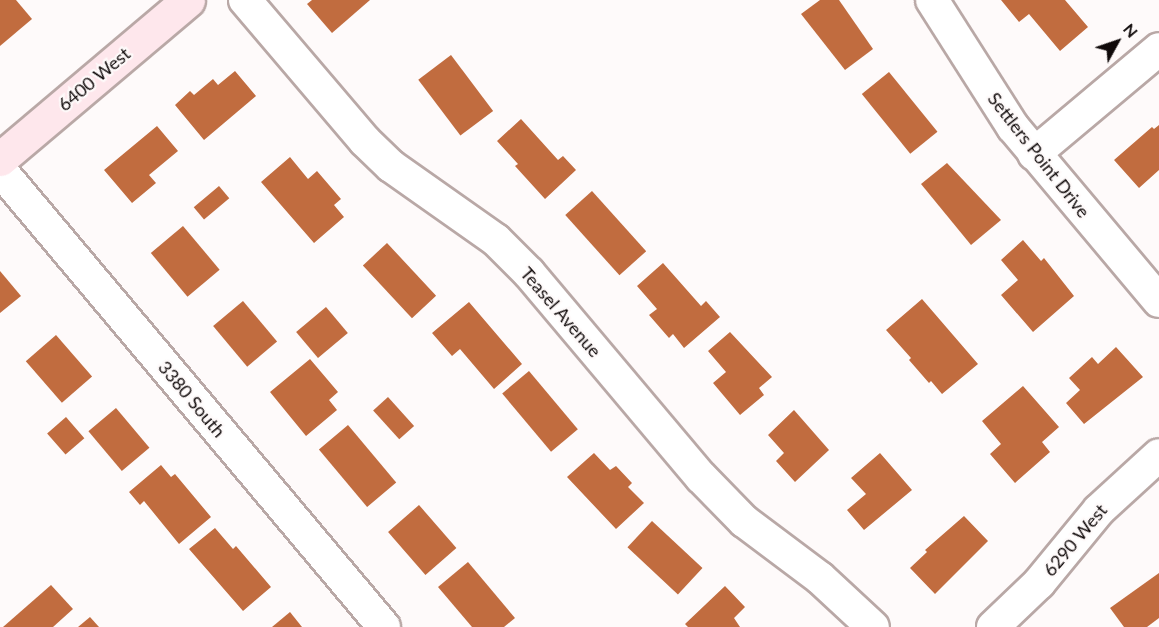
<!DOCTYPE html>
<html>
<head>
<meta charset="utf-8">
<style>
	body { margin:0 }
	#map { position:relative; width:1159px; height:627px; overflow:hidden; background:#fefafa; font-family:Lato,sans-serif }
	div>[style] { position:absolute }
	[style*='--x'] { left:calc(var(--x)*1px); top:calc(var(--y)*1px); width:calc(var(--w)*1px); rotate:calc(var(--a)*1deg) }
	.building>* { inset:0; background:#c16c3f; transform-origin:0 0 }
	.roads { filter:drop-shadow(2px 0 #b9a8a6) drop-shadow(-2px 0 #b9a8a6) drop-shadow(0 2px #b9a8a6) drop-shadow(0 -2px #b9a8a6) }
	.street>* { height:32px; margin:-16px; padding:0 16px; transform-origin:16px; border-radius:16px; background:#fff }
	.secondary>* { height:33px; margin:-16.5px; padding:0 16.5px; transform-origin:16.5px; border-radius:16.5px; background:#fee7ec }
	span { translate:-50% -50%; white-space:nowrap; text-align:center; line-height:1.15; -webkit-text-stroke:4.5px #fefafa; paint-order:stroke }
	.street-label { font-size:18px; color:#100a0a }
	.north { position:absolute; left:1087px; top:12px; width:60px; height:60px; -webkit-text-stroke:4px #fefafa; paint-order:stroke; rotate:50deg; font-size:16px; font-weight:700; line-height:24px; text-align:center; color:#100a0a }
	.north::after { content:''; display:block; margin:auto; width:21px; height:27px; background:#100a0a; clip-path:polygon(50% 0,100% 100%,50% 72%,0 100%) }
</style>
</head>
<body>
<div id="map">
	<div class="building">
		<i style="clip-path:polygon(0 0,16px 0,32px 19px,0 46px)"></i>
		<i style="clip-path:polygon(312px 0,370px 0,332px 33px,307px 4px)"></i>
		<i style="clip-path:polygon(820px 0,839px 0,873px 49px,845px 70px,801px 14px)"></i>
		<i style="clip-path:polygon(1001px 0,1065px 0,1088px 27px,1060px 51px,1029px 14px,1019px 22px)"></i>
		<i style="left:451px;top:55px;width:70px;height:41px;rotate:53deg"></i>
		<i style="clip-path:polygon(235px 71px,256px 96px,204px 140px,175px 105px,190px 91px,194px 95px,213px 79px,218px 85px)"></i>
		<i style="left:889px;top:72px;width:77px;height:35px;rotate:51deg"></i>
		<i style="clip-path:polygon(521px 119px,558px 160px,563px 156px,576px 170px,545px 199px,515px 166px,518px 164px,497px 141px)"></i>
		<i style="clip-path:polygon(1159px 125px,1159px 170px,1139px 188px,1114px 160px,1152px 127px,1154px 129px)"></i>
		<i style="clip-path:polygon(157px 126px,178px 151px,149px 175px,156px 183px,132px 203px,104px 170px)"></i>
		<i style="clip-path:polygon(290px 157px,308px 179px,317px 171px,341px 199px,334px 205px,344px 217px,314px 243px,261px 182px)"></i>
		<i style="clip-path:polygon(947px 163px,1001px 220px,971px 245px,921px 184px)"></i>
		<i style="left:219px;top:186px;width:16px;height:33px;rotate:50deg"></i>
		<i style="left:592px;top:191px;width:81px;height:36px;rotate:48deg"></i>
		<i style="left:183px;top:226px;width:57px;height:42px;rotate:50deg"></i>
		<i style="clip-path:polygon(1023px 240px,1041px 261px,1044px 258px,1074px 296px,1033px 332px,1001px 295px,1018px 280px,1001px 260px)"></i>
		<i style="left:387px;top:243px;width:72px;height:33px;rotate:47deg"></i>
		<i style="clip-path:polygon(663px 263px,701px 306px,706px 301px,720px 317px,684px 348px,673px 334px,669px 338px,649px 315px,657px 309px,637px 286px)"></i>
		<i style="clip-path:polygon(0 271px,21px 296px,0 313px)"></i>
		<i style="clip-path:polygon(922px 299px,978px 364px,942px 394px,931px 381px,929px 383px,909px 360px,911px 358px,886px 330px)"></i>
		<i style="left:243px;top:301px;width:53px;height:39px;rotate:50deg"></i>
		<i style="clip-path:polygon(469px 302px,522px 364px,494px 389px,460px 349px,452px 356px,432px 333px)"></i>
		<i style="left:326px;top:307px;width:34px;height:39px;rotate:50deg"></i>
		<i style="clip-path:polygon(730px 332px,772px 377px,759px 388px,764px 395px,740px 415px,713px 383px,726px 372px,708px 351px)"></i>
		<i style="left:56px;top:335px;width:55px;height:40px;rotate:49deg"></i>
		<i style="clip-path:polygon(1116px 347px,1143px 377px,1084px 424px,1066px 403px,1080px 390px,1069px 378px,1092px 357px,1098px 364px)"></i>
		<i style="clip-path:polygon(310px 359px,338px 392px,329px 400px,337px 410px,306px 436px,270px 392px)"></i>
		<i style="left:529px;top:371px;width:76px;height:35px;rotate:50deg"></i>
		<i style="clip-path:polygon(1023px 386px,1059px 427px,1042px 442px,1050px 452px,1015px 483px,990px 454px,1001px 444px,982px 421px)"></i>
		<i style="left:388px;top:397px;width:39px;height:20px;rotate:48deg"></i>
		<i style="left:116px;top:408px;width:52px;height:36px;rotate:50deg"></i>
		<i style="clip-path:polygon(794px 410px,829px 450px,795px 482px,776px 461px,784px 453px,768px 435px)"></i>
		<i style="left:66px;top:417px;width:28px;height:25px;rotate:49deg"></i>
		<i style="left:348px;top:425px;width:75px;height:38px;rotate:50deg"></i>
		<i style="clip-path:polygon(594px 453px,610px 470px,616px 466px,632px 483px,628px 487px,644px 503px,616px 529px,567px 477px)"></i>
		<i style="clip-path:polygon(880px 453px,912px 490px,864px 530px,847px 510px,866px 494px,851px 478px)"></i>
		<i style="clip-path:polygon(161px 465px,171px 477px,175px 474px,211px 517px,179px 544px,144px 501px,140px 505px,129px 492px)"></i>
		<i style="left:419px;top:505px;width:57px;height:41px;rotate:49deg"></i>
		<i style="clip-path:polygon(964px 516px,988px 541px,935px 594px,910px 568px,927px 552px,925px 550px)"></i>
		<i style="left:652px;top:521px;width:69px;height:36px;rotate:43deg"></i>
		<i style="clip-path:polygon(215px 528px,233px 549px,236px 546px,271px 587px,243px 611px,189px 549px)"></i>
		<i style="clip-path:polygon(468px 562px,515px 618px,504px 627px,472px 627px,438px 587px)"></i>
		<i style="clip-path:polygon(1159px 573px,1159px 618px,1147px 627px,1124px 627px,1110px 608px)"></i>
		<i style="clip-path:polygon(51px 585px,73px 609px,53px 627px,3px 627px)"></i>
		<i style="clip-path:polygon(725px 586px,745px 607px,734px 618px,740px 627px,688px 627px,685px 624px)"></i>
		<i style="clip-path:polygon(290px 612px,302px 627px,272px 627px)"></i>
		<i style="clip-path:polygon(90px 617px,99px 627px,78px 627px)"></i>
	</div>
	<div class="roads">
		<div class="street">
			<i style="--x:245;--y:0;--w:185;--a:49.6"></i>
			<i style="--x:365;--y:141;--w:36;--a:44"></i>
			<i style="--x:391;--y:166;--w:128;--a:35.2"></i>
			<i style="--x:496;--y:240;--w:47;--a:45"></i>
			<i style="--x:529;--y:273;--w:267;--a:49.9"></i>
			<i style="--x:701;--y:477;--w:62;--a:45.7"></i>
			<i style="--x:744;--y:521;--w:95;--a:36.9"></i>
			<i style="--x:820;--y:578;--w:72;--a:42.8"></i>
			<i style="--x:932;--y:0;--w:151;--a:57.5"></i>
			<i style="--x:1013;--y:127;--w:227;--a:50"></i>
			<i style="--x:1034;--y:154;--w:163;--a:-40"></i>
			<i style="--x:0;--y:170;--w:597;--a:49.96"></i>
			<i style="--x:993;--y:627;--w:64;--a:-43.7"></i>
			<i style="--x:1039;--y:583;--w:94;--a:-50.6"></i>
			<i style="--x:1099;--y:510;--w:81;--a:-42.5"></i>
		</div>
		<div class="secondary">
			<i style="--x:0;--y:159;--w:246;--a:-40.2"></i>
		</div>
	</div>
	<div class="street-label">
		<span style="left:94px;top:79px;rotate:-40deg">6400 West</span>
		<span style="left:1039px;top:155px;rotate:52deg">Settlers Point Drive</span>
		<span style="left:561px;top:312px;rotate:49deg">Teasel Avenue</span>
		<span style="left:192px;top:399px;rotate:50deg">3380 South</span>
		<span style="left:1075px;top:540px;rotate:-50deg">6290 West</span>
	</div>
	<div class="north">N</div>
</div>
</body>
</html>
